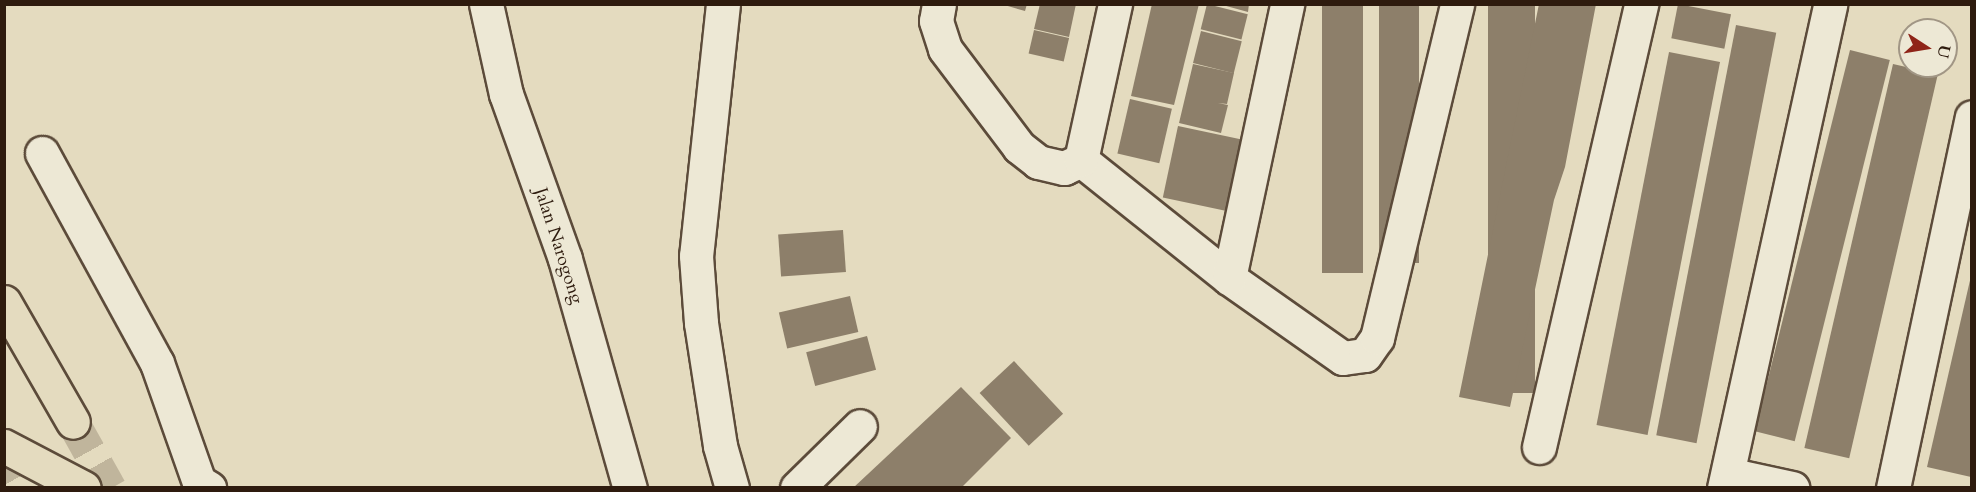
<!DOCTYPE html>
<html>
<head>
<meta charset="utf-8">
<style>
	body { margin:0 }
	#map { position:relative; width:1976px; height:492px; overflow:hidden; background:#e4dbbf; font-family:Cardo,serif }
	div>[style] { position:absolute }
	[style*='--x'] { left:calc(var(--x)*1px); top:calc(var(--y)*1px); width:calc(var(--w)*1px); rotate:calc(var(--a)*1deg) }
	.building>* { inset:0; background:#8d7f6a; transform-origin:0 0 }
	.highway-tunnel>* { height:33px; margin-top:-16.5px; transform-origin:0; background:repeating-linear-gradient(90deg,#c0b59c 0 33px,transparent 0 49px) }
	.roads { filter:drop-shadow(2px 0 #5c4b3a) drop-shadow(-2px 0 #5c4b3a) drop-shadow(0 2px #5c4b3a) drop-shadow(0 -2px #5c4b3a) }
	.minor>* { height:33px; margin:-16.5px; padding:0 16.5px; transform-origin:16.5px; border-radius:16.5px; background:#ede8d5 }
	.major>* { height:33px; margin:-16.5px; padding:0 16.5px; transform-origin:16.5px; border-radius:16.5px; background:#e4dbbf }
	.highway>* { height:33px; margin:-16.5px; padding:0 16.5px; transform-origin:16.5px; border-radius:16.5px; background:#e4dbbf }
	span { translate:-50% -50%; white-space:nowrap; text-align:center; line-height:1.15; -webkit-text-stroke:5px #ede8d5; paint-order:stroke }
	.street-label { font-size:18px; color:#2e1b0e }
	.frame { position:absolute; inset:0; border:6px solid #2e1b0e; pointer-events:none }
	.north { position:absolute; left:1898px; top:18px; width:60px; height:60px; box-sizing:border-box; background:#ede8d5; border:2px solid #a19685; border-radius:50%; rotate:102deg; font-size:16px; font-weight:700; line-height:24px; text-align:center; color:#2e1b0e }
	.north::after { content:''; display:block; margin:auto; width:21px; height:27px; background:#8f2418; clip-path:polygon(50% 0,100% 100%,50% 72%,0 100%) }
</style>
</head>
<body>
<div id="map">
	<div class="building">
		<i style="clip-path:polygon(1001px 4px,1027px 4px,1025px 11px)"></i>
		<i style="clip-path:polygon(1040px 4px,1076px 4px,1069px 37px,1034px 29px)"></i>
		<i style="clip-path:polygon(1152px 4px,1199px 4px,1174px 105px,1131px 96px)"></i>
		<i style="left:1207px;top:4px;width:42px;height:26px;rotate:14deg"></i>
		<i style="clip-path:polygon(1219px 4px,1249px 4px,1248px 12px)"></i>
		<i style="left:1322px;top:4px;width:41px;height:269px"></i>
		<i style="left:1379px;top:4px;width:40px;height:259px"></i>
		<i style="left:1488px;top:4px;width:47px;height:389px"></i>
		<i style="clip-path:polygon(1539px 4px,1596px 4px,1565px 167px,1554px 200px,1510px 407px,1459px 397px)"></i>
		<i style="left:1678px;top:4px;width:54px;height:35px;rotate:11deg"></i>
		<i style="left:1736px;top:25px;width:41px;height:418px;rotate:11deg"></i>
		<i style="left:1034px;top:30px;width:36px;height:24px;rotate:13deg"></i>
		<i style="left:1201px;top:31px;width:42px;height:33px;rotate:14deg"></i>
		<i style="left:1850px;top:50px;width:41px;height:393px;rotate:14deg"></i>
		<i style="left:1669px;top:52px;width:52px;height:380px;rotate:11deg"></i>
		<i style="clip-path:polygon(1193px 64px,1234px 73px,1227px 104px,1218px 103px,1228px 105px,1221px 133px,1179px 123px)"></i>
		<i style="left:1893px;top:64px;width:46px;height:394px;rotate:13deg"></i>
		<i style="left:1130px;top:99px;width:43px;height:56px;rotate:13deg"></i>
		<i style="left:1178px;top:126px;width:70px;height:73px;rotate:12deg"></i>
		<i style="left:843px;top:230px;width:42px;height:65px;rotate:86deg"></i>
		<i style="clip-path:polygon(1971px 276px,1971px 477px,1927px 467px)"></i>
		<i style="left:850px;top:296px;width:37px;height:73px;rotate:77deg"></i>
		<i style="left:867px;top:336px;width:35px;height:63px;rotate:75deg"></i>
		<i style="left:1014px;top:361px;width:72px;height:47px;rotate:47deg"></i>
		<i style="clip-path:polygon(961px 387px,1011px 438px,961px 488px,853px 488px)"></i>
	</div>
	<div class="highway-tunnel">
		<i style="--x:73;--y:422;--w:76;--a:60.7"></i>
		<i style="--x:4;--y:447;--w:47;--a:60.7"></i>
	</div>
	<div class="roads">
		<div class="minor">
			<i style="--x:486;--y:4;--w:92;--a:77.5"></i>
			<i style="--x:506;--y:94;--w:175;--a:70.3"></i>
			<i style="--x:565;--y:259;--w:238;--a:74.2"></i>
			<i style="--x:723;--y:4;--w:253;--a:96.1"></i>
			<i style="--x:696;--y:256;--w:67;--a:85.7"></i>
			<i style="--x:701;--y:323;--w:124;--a:81.2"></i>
			<i style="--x:720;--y:446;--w:44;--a:74.1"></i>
			<i style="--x:939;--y:4;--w:17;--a:100"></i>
			<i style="--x:936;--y:21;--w:29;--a:72"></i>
			<i style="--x:945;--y:49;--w:123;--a:52.9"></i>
			<i style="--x:1019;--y:147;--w:24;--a:38"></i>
			<i style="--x:1038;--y:162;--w:27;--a:13"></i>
			<i style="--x:1064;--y:168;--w:19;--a:-25"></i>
			<i style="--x:1081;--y:160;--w:189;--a:38.6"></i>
			<i style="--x:1229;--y:278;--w:139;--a:35.1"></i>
			<i style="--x:1343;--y:358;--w:22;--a:-8"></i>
			<i style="--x:1365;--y:355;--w:21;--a:-55"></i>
			<i style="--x:1377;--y:338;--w:343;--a:-76.5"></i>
			<i style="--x:42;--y:153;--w:239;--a:61.3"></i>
			<i style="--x:157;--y:363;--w:126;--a:70.6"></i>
			<i style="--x:199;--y:482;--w:12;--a:31"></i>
			<i style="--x:1081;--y:160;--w:160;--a:-77.7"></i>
			<i style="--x:1229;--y:278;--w:280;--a:-78"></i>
			<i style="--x:1539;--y:447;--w:455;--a:-77"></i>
			<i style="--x:1728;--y:474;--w:66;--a:12.3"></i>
			<i style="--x:797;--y:488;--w:88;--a:-44.5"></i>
			<i style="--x:1724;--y:488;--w:495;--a:-77.6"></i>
			<i style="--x:1893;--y:488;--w:379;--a:-78"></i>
		</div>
		<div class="major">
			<i style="--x:4;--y:446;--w:90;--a:27.7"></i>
		</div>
		<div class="highway">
			<i style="--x:4;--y:302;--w:138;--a:60.1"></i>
		</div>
	</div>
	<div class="street-label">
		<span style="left:558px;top:246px;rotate:72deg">Jalan Narogong</span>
	</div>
	<div class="frame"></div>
	<div class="north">U</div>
</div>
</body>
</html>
